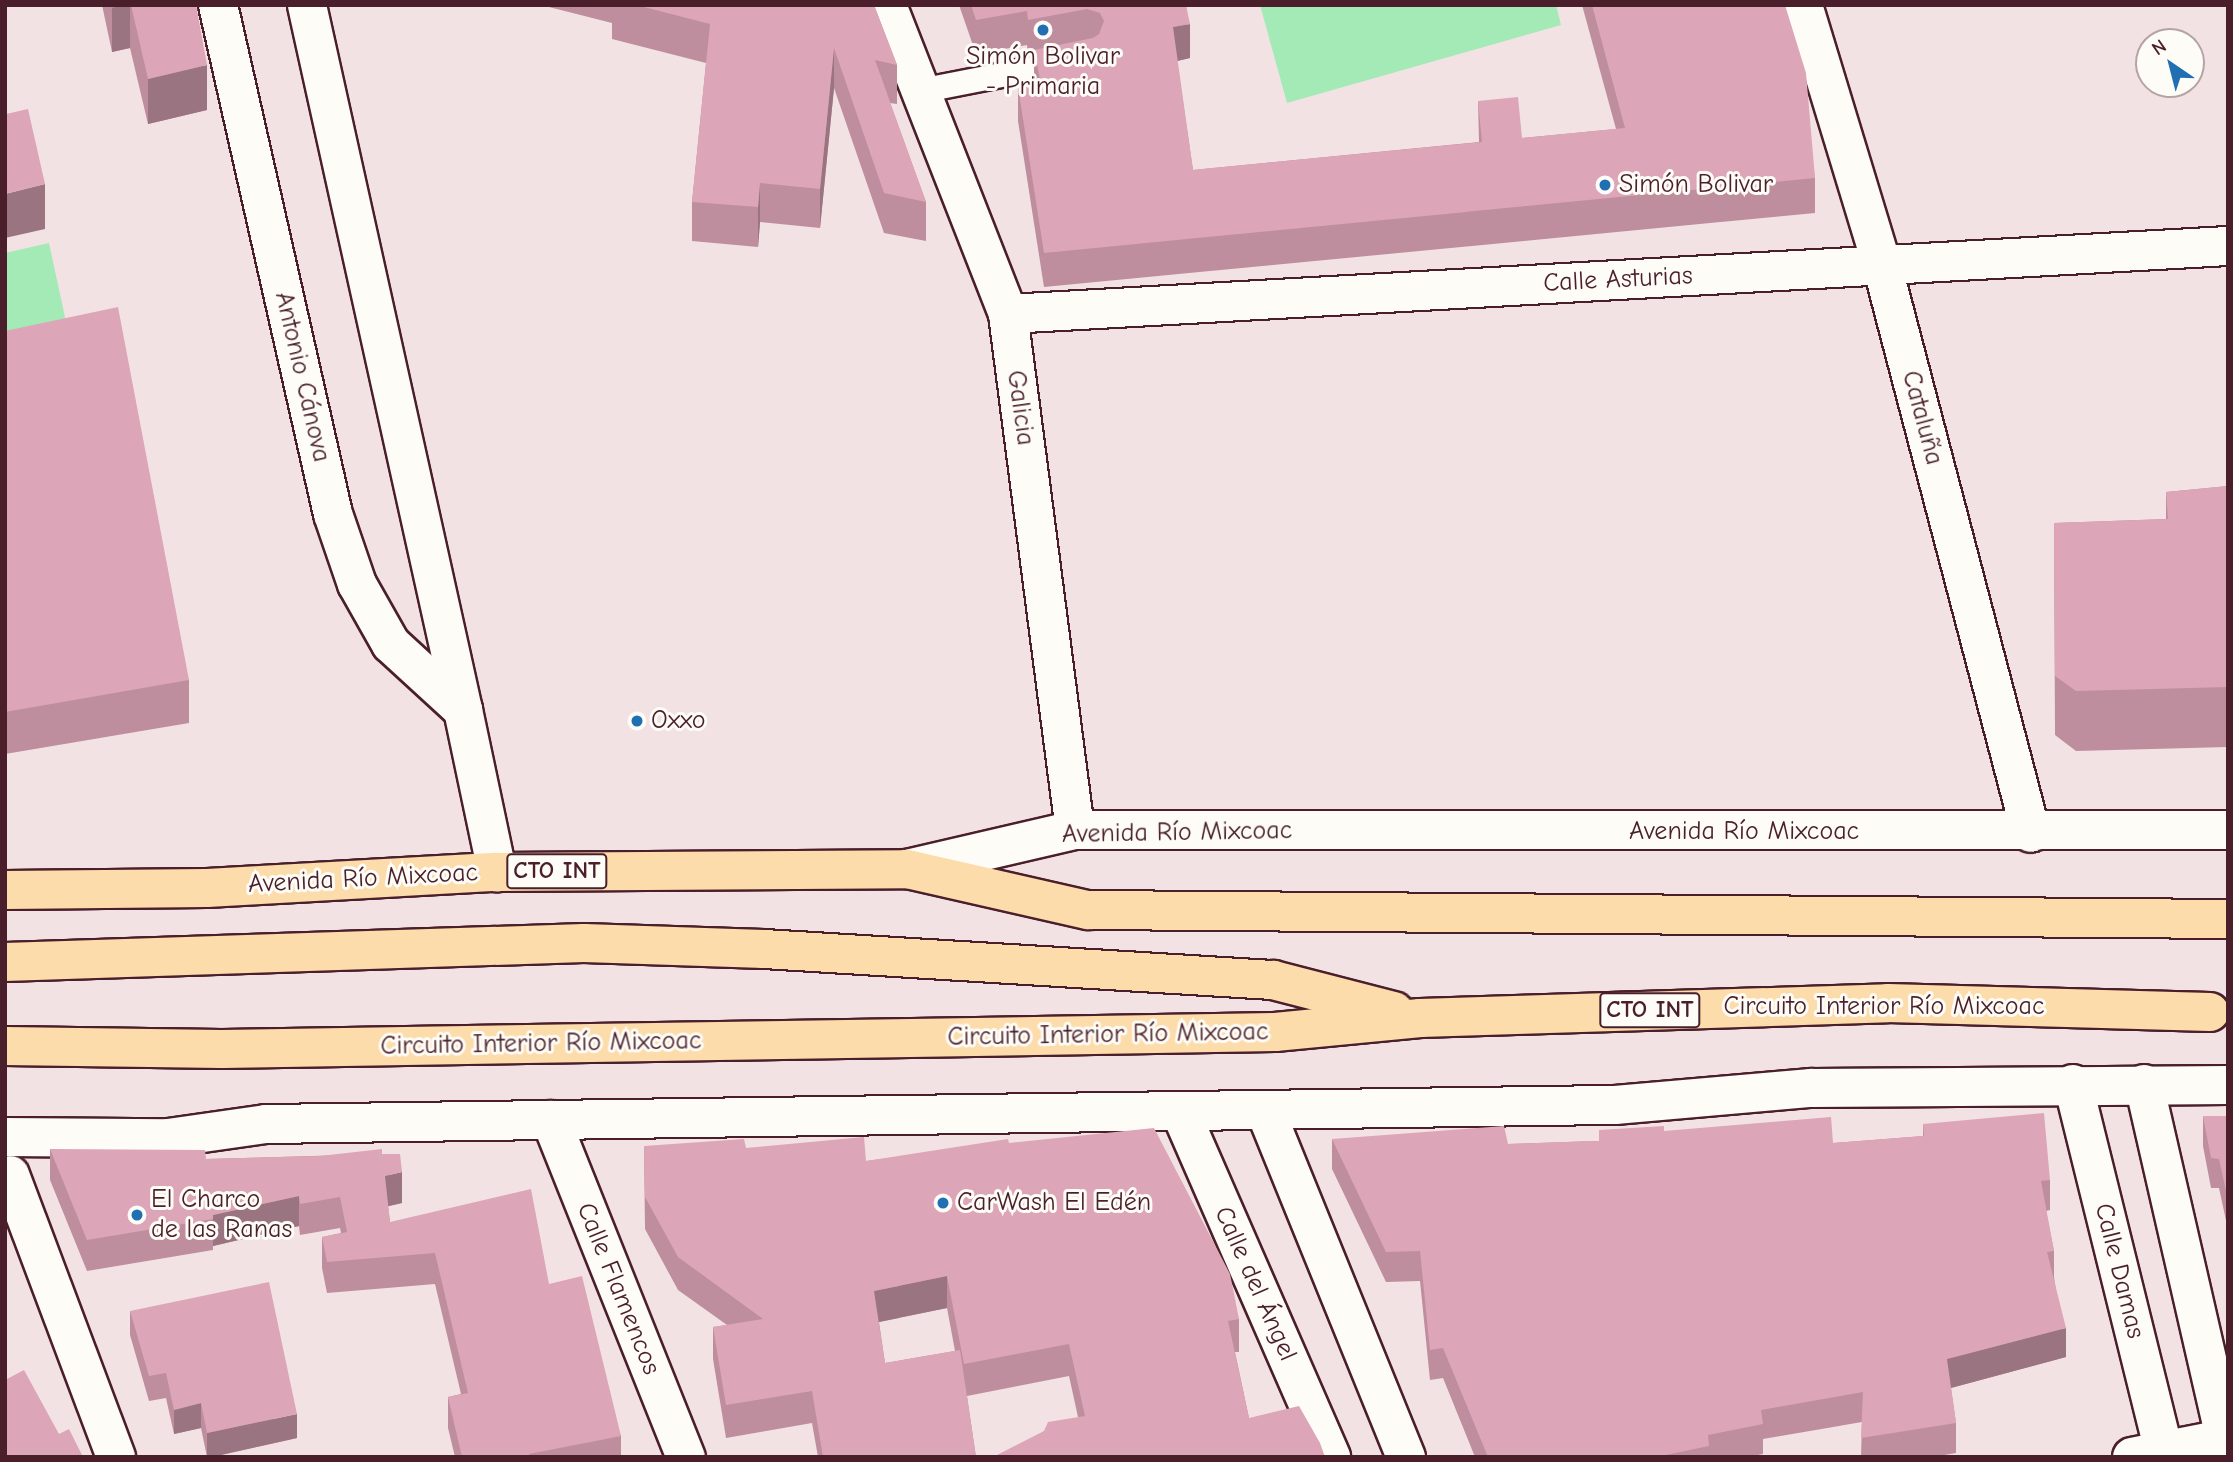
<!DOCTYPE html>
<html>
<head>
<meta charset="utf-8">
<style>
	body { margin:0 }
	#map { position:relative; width:2233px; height:1462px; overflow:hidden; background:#f3e2e4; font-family:"Comic Neue",sans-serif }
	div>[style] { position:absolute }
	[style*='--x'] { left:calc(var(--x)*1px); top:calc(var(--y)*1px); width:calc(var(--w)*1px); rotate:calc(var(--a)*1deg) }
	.green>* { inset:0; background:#a4eab7 }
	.roads { filter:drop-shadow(2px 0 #4a1f2b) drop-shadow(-2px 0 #4a1f2b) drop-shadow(0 2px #4a1f2b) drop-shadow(0 -2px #4a1f2b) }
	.service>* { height:24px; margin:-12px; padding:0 12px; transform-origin:12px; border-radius:12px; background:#fdfcf7 }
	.minor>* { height:38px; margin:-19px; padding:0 19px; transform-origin:19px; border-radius:19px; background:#fdfcf7 }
	.secondary>* { height:38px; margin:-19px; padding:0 19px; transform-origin:19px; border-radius:19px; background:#fdfcf7 }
	.primary>* { height:38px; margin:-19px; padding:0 19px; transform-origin:19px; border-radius:19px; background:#fddcac }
	.motorway>* { height:38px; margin:-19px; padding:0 19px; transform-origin:19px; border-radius:19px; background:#fddcac }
	.wall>* { inset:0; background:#be8e9e }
	.shaded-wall>* { inset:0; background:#9b7481 }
	.building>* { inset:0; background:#dda5b8 }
	.dots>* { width:19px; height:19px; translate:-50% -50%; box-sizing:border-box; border:4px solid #fdfcf7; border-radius:50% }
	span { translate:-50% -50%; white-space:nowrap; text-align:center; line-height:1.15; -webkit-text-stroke:6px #fdfcf7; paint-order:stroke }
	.shield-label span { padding:2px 5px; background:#fdfcf7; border:2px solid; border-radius:5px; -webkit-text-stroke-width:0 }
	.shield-label { font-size:24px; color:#4a1f2b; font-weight:700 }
	.poi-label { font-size:26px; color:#4a1f2b }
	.left { translate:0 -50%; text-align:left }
	.street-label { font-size:26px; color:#4a1f2b }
	.frame { position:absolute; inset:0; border:7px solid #4a1f2b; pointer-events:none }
	.north { position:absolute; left:2135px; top:28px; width:70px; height:70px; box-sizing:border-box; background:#fdfcf7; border:2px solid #b5a4a5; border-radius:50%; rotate:325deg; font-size:19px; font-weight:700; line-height:28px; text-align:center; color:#4a1f2b }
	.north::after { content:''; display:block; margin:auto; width:24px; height:32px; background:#1f6fb2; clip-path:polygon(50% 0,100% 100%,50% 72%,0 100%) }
</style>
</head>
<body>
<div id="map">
	<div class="green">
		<i style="clip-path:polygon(1260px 5px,1556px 5px,1561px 25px,1287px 103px)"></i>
		<i style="clip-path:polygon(49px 243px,71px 345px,5px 360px,5px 253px)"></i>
	</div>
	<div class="roads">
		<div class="service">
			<i style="--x:920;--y:91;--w:151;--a:-11.1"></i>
		</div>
		<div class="minor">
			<i style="--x:218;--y:5;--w:522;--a:77.27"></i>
			<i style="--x:333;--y:514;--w:74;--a:71.1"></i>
			<i style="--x:357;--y:584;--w:69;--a:60.5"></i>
			<i style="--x:391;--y:644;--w:98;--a:42.5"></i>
			<i style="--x:463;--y:710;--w:722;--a:-102.48"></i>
			<i style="--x:887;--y:5;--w:332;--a:68.6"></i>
			<i style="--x:1008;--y:314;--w:520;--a:82.6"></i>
			<i style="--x:1803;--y:5;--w:272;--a:73.1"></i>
			<i style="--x:1882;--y:265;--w:587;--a:75.3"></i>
			<i style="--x:1008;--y:314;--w:1222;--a:-3.19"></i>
			<i style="--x:463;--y:710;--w:166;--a:78.1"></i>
			<i style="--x:2073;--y:1084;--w:384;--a:76.1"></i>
			<i style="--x:2144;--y:1084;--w:376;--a:77.1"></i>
			<i style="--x:1265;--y:1110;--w:375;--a:67.9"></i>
			<i style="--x:1180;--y:1111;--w:378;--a:66.4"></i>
			<i style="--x:551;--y:1120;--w:363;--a:68.2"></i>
			<i style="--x:10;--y:1175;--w:301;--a:69.4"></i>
			<i style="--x:2132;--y:1457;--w:98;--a:-11.2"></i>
		</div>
		<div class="secondary">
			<i style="--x:907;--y:869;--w:172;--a:-13.1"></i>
			<i style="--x:1075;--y:830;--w:1153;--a:0"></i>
			<i style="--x:5;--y:1137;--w:163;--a:0.4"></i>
			<i style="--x:168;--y:1138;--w:99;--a:-8.1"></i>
			<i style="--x:266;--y:1124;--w:1349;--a:-0.81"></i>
			<i style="--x:1615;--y:1105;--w:197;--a:-5"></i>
			<i style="--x:1811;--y:1088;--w:417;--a:-0.4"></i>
		</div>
		<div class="primary">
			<i style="--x:5;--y:890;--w:202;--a:-0.6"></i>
			<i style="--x:207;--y:888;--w:290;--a:-3.2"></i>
			<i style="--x:497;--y:872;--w:410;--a:-0.4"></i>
		</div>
		<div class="motorway">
			<i style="--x:907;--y:869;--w:186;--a:12.8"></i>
			<i style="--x:1088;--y:910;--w:1140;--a:0.45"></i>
			<i style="--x:5;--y:962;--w:579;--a:-1.88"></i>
			<i style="--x:584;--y:943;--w:180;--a:1.9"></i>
			<i style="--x:764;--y:949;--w:510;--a:3.49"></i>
			<i style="--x:1273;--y:980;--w:125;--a:14.4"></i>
			<i style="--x:5;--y:1046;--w:217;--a:0.8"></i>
			<i style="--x:222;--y:1049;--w:1053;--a:-0.92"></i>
			<i style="--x:1275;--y:1032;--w:146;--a:-5.5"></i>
			<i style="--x:1420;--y:1018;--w:468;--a:-1.8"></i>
			<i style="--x:1888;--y:1003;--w:322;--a:1.6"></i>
		</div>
	</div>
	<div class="wall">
		<i style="clip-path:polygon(102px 5px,196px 5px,207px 110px,148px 124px,130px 48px,112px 52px)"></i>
		<i style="clip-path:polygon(541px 5px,874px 5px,897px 65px,897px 104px,890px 103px,926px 202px,926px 241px,884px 233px,834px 88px,820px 228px,760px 222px,758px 247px,692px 241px,692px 202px,706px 63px,612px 39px,612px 23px)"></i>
		<i style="clip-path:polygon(959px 5px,1186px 5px,1190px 58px,1177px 61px,1193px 170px,1479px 142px,1478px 101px,1522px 138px,1616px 129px,1582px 5px,1785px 5px,1815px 178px,1815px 213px,1044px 287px,1018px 121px,1018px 87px,1034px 81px,1034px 54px,1028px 55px,1027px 45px,976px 54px)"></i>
		<i style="clip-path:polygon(5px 331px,189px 680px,189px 723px,5px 754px)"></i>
		<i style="clip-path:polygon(2228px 486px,2228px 747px,2076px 751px,2055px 735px,2054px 523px,2166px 519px,2166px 492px)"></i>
		<i style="clip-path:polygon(2203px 1116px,2228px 1116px,2228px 1230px,2219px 1188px,2211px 1188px,2203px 1146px)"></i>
		<i style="clip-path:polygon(1923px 1124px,2050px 1180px,2050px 1210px,2046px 1211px,2054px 1251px,2054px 1277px,2066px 1357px,1951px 1388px,1956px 1423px,1956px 1453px,1933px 1457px,1861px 1457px,1862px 1422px,1763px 1439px,1763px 1454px,1747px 1457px,1475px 1457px,1443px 1378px,1430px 1380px,1420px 1281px,1386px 1282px,1332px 1169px,1332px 1139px,1508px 1144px,1599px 1141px,1664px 1131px,1833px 1143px,1923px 1136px)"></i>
		<i style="clip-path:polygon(evenodd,1009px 1143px,1239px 1319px,1239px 1352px,1235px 1352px,1249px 1418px,1320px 1443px,1078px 1417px,1069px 1376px,967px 1396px,976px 1457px,818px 1457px,812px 1423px,726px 1438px,713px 1359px,713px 1327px,727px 1325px,678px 1290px,645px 1229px,644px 1146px,746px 1148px,866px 1161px,1009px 1143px,947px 1308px,955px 1351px,885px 1363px,879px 1322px,947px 1308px)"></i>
		<i style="clip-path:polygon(50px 1149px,206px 1159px,382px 1154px,402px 1203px,388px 1206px,390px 1222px,549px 1284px,621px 1436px,621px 1457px,455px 1457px,448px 1428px,448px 1397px,461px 1394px,435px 1284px,327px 1293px,322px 1268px,322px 1237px,341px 1233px,340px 1228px,300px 1235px,299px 1226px,213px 1246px,213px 1250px,87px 1271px,50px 1180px)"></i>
		<i style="clip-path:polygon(130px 1311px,297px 1438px,212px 1457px,207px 1457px,201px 1428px,174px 1434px,166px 1398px,149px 1401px,130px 1335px)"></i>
	</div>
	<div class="shaded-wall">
		<i style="clip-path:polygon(123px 5px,130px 5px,130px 48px,112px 52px,112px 8px)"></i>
		<i style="clip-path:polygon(1190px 24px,1190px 58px,1173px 62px,1173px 27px)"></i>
		<i style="clip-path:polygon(834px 48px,834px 88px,820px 228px,820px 189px)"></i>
		<i style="clip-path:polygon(207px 65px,207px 110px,148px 124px,148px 79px)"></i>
		<i style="clip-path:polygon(760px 183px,760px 222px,758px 247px,758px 207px)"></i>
		<i style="clip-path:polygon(45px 184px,45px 229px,5px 238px,5px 194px)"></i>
		<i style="clip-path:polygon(402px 1172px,402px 1203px,385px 1207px,385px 1176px)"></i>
		<i style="clip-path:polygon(299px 1196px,299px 1226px,213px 1246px,213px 1215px)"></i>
		<i style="clip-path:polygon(947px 1276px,947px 1308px,874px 1323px,874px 1291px)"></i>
		<i style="clip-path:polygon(2066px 1328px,2066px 1357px,1947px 1389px,1947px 1359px)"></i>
		<i style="clip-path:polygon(201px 1403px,201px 1428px,174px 1434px,174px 1410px)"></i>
		<i style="clip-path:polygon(297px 1414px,297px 1438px,212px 1457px,207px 1457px,207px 1433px)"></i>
	</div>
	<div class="building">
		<i style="clip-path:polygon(131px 5px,196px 5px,207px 65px,148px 79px)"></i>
		<i style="clip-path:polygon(636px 5px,874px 5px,897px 65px,875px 60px,926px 202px,884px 193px,834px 48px,820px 189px,760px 183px,758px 207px,692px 202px,710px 24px)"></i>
		<i style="clip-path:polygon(971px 5px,1186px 5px,1190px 24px,1173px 27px,1193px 170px,1482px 142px,1478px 101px,1518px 97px,1522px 138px,1625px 128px,1592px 5px,1785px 5px,1806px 73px,1815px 178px,1044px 253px,1018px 87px,1040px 79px,1034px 50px,1093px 38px,1099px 34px,1104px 21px,1100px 13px,1087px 9px,1028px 20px,1027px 11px,976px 20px)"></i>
		<i style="clip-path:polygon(28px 109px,45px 184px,5px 194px,5px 112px,6px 114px)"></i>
		<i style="clip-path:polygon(118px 307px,189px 680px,5px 712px,5px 331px)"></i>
		<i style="clip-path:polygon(2228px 486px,2228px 687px,2076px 691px,2055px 676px,2054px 523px,2168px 519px,2166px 492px)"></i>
		<i style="clip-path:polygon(2044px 1113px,2050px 1180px,2041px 1181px,2054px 1251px,2047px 1252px,2066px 1328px,1947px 1359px,1956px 1423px,1861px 1438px,1863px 1392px,1761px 1410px,1763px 1424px,1708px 1435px,1709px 1446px,1656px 1457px,1488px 1457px,1443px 1348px,1430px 1350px,1420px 1251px,1386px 1252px,1332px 1139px,1504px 1126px,1508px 1144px,1599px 1141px,1599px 1130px,1664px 1126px,1664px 1131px,1831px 1117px,1833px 1143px,1924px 1136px,1923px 1124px)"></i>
		<i style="clip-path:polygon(2203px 1116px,2228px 1116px,2228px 1200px,2219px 1159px,2211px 1158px)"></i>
		<i style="clip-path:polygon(1154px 1128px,1230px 1274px,1239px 1319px,1228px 1321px,1249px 1418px,1299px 1406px,1320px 1443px,1325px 1457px,993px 1457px,1044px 1431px,1048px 1422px,1085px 1416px,1069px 1344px,964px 1364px,947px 1276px,874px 1291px,885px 1363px,960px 1350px,976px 1457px,823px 1457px,812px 1391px,726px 1405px,713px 1327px,763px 1319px,678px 1257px,645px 1197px,644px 1146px,744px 1139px,746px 1148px,864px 1137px,866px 1161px,1008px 1139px,1009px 1143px)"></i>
		<i style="clip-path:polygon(50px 1149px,205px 1150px,206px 1159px,320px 1156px,382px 1149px,382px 1154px,400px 1154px,402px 1172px,385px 1176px,390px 1222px,531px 1189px,549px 1284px,582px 1276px,621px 1436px,529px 1454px,530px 1457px,462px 1457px,448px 1397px,468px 1393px,435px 1253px,327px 1262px,322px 1237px,347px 1232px,340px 1197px,300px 1204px,299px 1196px,213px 1215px,213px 1219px,87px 1240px)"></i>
		<i style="clip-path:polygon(269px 1282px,297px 1414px,207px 1433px,201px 1403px,174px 1410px,166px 1373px,149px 1376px,130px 1311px)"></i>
		<i style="clip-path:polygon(24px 1370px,59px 1434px,69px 1429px,83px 1457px,5px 1457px,5px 1380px)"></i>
	</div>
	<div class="dots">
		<i style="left:1043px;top:30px;background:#1f6fb2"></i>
		<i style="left:1605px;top:185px;background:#1f6fb2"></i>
		<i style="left:637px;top:721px;background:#1f6fb2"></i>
		<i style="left:943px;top:1203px;background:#1f6fb2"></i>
		<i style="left:137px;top:1215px;background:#1f6fb2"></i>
	</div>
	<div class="shield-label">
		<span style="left:557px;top:871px">CTO INT</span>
		<span style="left:1650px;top:1010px">CTO INT</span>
	</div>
	<div class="poi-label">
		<span style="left:1043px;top:72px">Simón Bolivar<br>- Primaria</span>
		<span class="left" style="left:1619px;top:185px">Simón Bolivar</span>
		<span class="left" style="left:651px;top:721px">Oxxo</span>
		<span class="left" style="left:151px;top:1215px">El Charco<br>de las Ranas</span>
		<span class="left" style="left:957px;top:1203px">CarWash El Edén</span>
	</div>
	<div class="street-label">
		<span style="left:1618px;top:280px;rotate:-3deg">Calle Asturias</span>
		<span style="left:302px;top:377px;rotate:77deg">Antonio Cánova</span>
		<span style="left:1020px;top:408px;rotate:82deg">Galicia</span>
		<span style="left:1922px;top:418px;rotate:75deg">Cataluña</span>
		<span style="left:1744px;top:832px">Avenida Río Mixcoac</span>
		<span style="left:1177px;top:833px;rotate:-1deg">Avenida Río Mixcoac</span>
		<span style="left:363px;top:879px;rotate:-3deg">Avenida Río Mixcoac</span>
		<span style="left:1884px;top:1007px">Circuito Interior Río Mixcoac</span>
		<span style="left:1108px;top:1035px;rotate:-1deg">Circuito Interior Río Mixcoac</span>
		<span style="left:541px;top:1044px;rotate:-1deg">Circuito Interior Río Mixcoac</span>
		<span style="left:2119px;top:1271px;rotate:76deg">Calle Damas</span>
		<span style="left:1255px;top:1284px;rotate:66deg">Calle del Ángel</span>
		<span style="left:618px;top:1289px;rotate:68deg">Calle Flamencos</span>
	</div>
	<div class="frame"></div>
	<div class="north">N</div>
</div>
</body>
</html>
